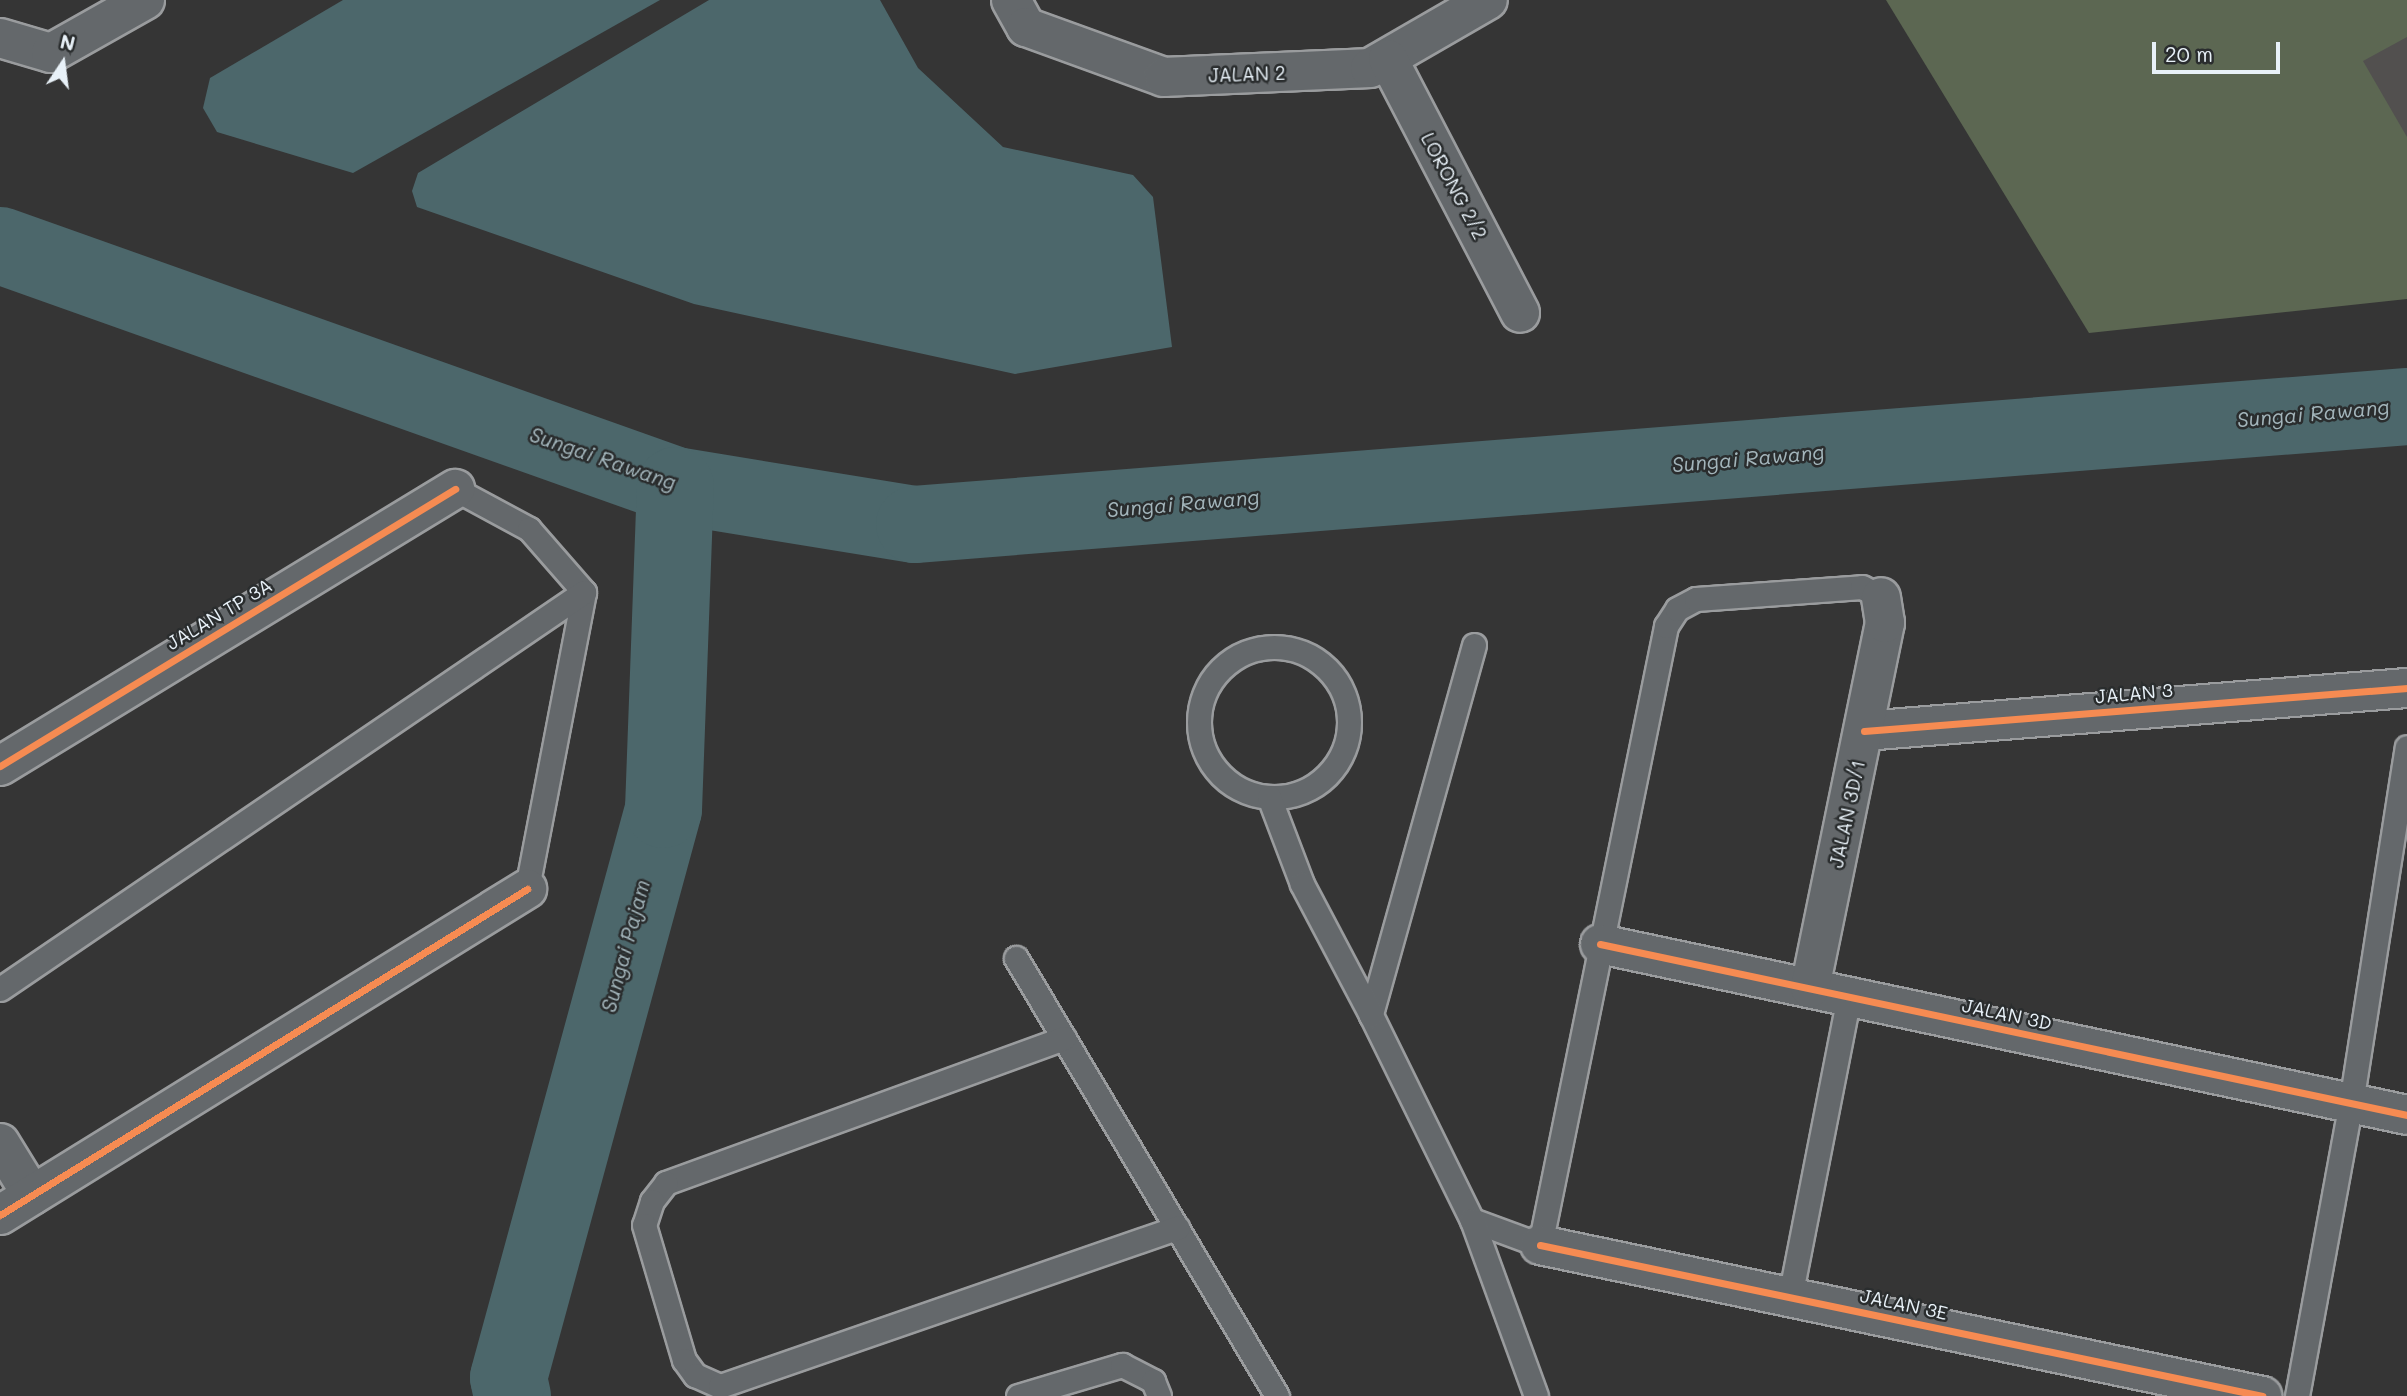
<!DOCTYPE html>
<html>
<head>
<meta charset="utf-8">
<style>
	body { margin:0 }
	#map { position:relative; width:2407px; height:1396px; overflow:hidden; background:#353535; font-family:Mali,sans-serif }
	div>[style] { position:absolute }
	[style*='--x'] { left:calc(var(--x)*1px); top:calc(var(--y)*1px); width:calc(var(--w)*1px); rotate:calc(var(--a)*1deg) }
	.green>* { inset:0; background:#5c6752 }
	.water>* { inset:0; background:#4c676b }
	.river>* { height:77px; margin:-38.5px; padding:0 38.5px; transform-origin:38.5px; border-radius:38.5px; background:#4c676b }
	.building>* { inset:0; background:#52504f }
	.roads { filter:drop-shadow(2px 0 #9a9c9e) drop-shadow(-2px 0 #9a9c9e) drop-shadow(0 2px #9a9c9e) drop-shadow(0 -2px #9a9c9e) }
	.service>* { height:23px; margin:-11.5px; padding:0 11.5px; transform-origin:11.5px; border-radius:11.5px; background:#64686b }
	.service>.ring { margin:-11.5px; padding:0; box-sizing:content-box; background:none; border:23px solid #64686b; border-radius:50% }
	.minor>* { height:38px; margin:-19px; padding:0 19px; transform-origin:19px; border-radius:19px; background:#64686b }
	.cycleway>* { height:7px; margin:-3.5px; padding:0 3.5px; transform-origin:3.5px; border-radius:3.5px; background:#f68b52 }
	span { translate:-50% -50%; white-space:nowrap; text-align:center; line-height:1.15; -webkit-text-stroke:5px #2a2d2e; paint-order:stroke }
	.street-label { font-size:19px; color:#e8f1f8 }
	.water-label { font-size:21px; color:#a3b5bb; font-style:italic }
	.north { position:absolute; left:28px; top:28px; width:70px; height:70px; -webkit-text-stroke:5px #2a2d2e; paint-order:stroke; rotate:13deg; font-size:19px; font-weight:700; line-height:28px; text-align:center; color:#e8f1f8 }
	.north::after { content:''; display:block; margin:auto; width:24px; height:32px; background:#e8f1f8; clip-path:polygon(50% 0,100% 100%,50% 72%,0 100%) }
	.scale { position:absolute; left:2152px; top:42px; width:128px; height:32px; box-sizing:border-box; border:4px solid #e8f1f8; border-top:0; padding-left:9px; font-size:21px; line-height:24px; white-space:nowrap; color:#e8f1f8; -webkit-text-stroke:5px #2a2d2e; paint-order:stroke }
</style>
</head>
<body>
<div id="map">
	<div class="green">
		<i style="clip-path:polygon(1886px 0,2407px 0,2407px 299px,2089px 333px)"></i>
	</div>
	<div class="water">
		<i style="clip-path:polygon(343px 0,660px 0,353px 173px,217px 132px,203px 108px,210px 78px)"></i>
		<i style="clip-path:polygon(709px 0,880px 0,918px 68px,1003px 147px,1133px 175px,1153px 197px,1172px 347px,1015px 374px,694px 304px,417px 207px,412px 191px,418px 173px)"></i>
	</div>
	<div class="river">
		<i style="--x:0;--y:245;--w:716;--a:19.57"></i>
		<i style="--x:675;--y:485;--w:242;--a:9.3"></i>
		<i style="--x:914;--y:524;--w:1498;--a:-4.52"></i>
		<i style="--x:512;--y:1396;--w:19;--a:-102"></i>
		<i style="--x:508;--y:1377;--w:589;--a:-74.74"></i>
		<i style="--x:663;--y:809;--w:324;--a:-87.9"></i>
	</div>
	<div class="building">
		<i style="clip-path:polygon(2407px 37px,2407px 137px,2363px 61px)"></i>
	</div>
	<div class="roads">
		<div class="service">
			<i style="--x:455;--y:489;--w:84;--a:28.4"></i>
			<i style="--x:529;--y:529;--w:84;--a:48.9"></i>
			<i style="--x:584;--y:592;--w:302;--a:100.9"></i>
			<i style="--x:1474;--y:645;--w:384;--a:105.6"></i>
			<i style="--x:1371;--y:1015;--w:229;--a:63.8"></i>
			<i style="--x:1472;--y:1220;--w:72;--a:20.2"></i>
			<i style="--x:1540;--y:1245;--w:632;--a:-78.49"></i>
			<i style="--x:1666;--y:626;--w:20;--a:-57"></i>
			<i style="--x:1677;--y:609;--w:21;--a:-28"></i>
			<i style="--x:1696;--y:599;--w:166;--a:-4.1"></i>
			<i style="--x:1862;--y:587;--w:21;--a:28"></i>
			<i class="ring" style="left:1199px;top:647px;width:127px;height:127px"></i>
			<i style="--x:1269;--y:797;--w:93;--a:69.2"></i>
			<i style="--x:1302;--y:884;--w:148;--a:62.2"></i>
			<i style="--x:1016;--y:958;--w:510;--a:59.21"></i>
			<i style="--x:0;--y:989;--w:706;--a:-34.21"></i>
			<i style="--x:1064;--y:1038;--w:424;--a:160"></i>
			<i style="--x:666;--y:1183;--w:23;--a:128"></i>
			<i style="--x:652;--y:1201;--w:25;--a:108"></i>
			<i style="--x:644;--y:1225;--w:141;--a:73.5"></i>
			<i style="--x:684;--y:1360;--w:19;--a:54"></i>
			<i style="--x:695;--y:1375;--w:27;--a:24"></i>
			<i style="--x:720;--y:1386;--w:484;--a:-19.1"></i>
			<i style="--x:1472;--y:1220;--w:187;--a:70"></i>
			<i style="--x:1790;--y:1297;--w:307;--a:-78.9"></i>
			<i style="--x:1018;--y:1396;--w:109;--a:-16.6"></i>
			<i style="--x:1122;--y:1365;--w:35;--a:27"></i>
			<i style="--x:1153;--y:1381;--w:16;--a:68"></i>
			<i style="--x:2297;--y:1396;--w:298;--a:-79.6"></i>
			<i style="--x:2351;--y:1103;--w:360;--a:-81.1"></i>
		</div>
		<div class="minor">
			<i style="--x:1011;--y:0;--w:31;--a:61"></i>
			<i style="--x:1026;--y:27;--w:147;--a:19.9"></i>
			<i style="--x:1164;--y:77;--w:206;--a:-2.5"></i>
			<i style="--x:1370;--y:68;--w:136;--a:-30"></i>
			<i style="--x:0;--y:38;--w:53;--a:16.4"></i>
			<i style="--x:51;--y:53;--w:108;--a:-29.4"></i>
			<i style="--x:1388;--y:59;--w:286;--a:62.5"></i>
			<i style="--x:1864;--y:731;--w:545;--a:-4.53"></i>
			<i style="--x:0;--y:766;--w:533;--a:-31.33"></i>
			<i style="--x:1600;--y:944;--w:825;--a:11.96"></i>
			<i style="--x:1810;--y:988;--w:373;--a:-78.4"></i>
			<i style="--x:1885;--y:623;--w:26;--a:-99"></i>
			<i style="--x:0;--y:1143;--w:61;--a:58.4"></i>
			<i style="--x:0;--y:1215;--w:620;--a:-31.74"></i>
			<i style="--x:1540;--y:1245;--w:738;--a:11.81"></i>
		</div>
	</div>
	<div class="cycleway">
		<i style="--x:1864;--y:731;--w:545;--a:-4.53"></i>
		<i style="--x:0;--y:766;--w:533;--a:-31.33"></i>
		<i style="--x:1600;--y:944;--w:825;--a:11.96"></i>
		<i style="--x:0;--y:1215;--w:620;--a:-31.74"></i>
		<i style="--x:1540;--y:1245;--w:738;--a:11.81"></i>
	</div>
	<div class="street-label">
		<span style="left:1247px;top:74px;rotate:-2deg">JALAN 2</span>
		<span style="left:1454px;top:186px;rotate:62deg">LORONG 2/2</span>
		<span style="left:219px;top:614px;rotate:-31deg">JALAN TP 3A</span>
		<span style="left:2134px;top:693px;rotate:-5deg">JALAN 3</span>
		<span style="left:1847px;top:814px;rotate:-78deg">JALAN 3D/1</span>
		<span style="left:2007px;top:1014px;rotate:12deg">JALAN 3D</span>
		<span style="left:1904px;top:1304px;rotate:12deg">JALAN 3E</span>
	</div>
	<div class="water-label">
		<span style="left:2313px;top:413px;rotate:-5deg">Sungai Rawang</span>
		<span style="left:603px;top:458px;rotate:19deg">Sungai Rawang</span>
		<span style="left:1748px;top:458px;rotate:-5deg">Sungai Rawang</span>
		<span style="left:1183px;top:503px;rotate:-5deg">Sungai Rawang</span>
		<span style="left:625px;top:946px;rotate:-75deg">Sungai Pajam</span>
	</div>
	<div class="north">N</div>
	<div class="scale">20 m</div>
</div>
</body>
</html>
